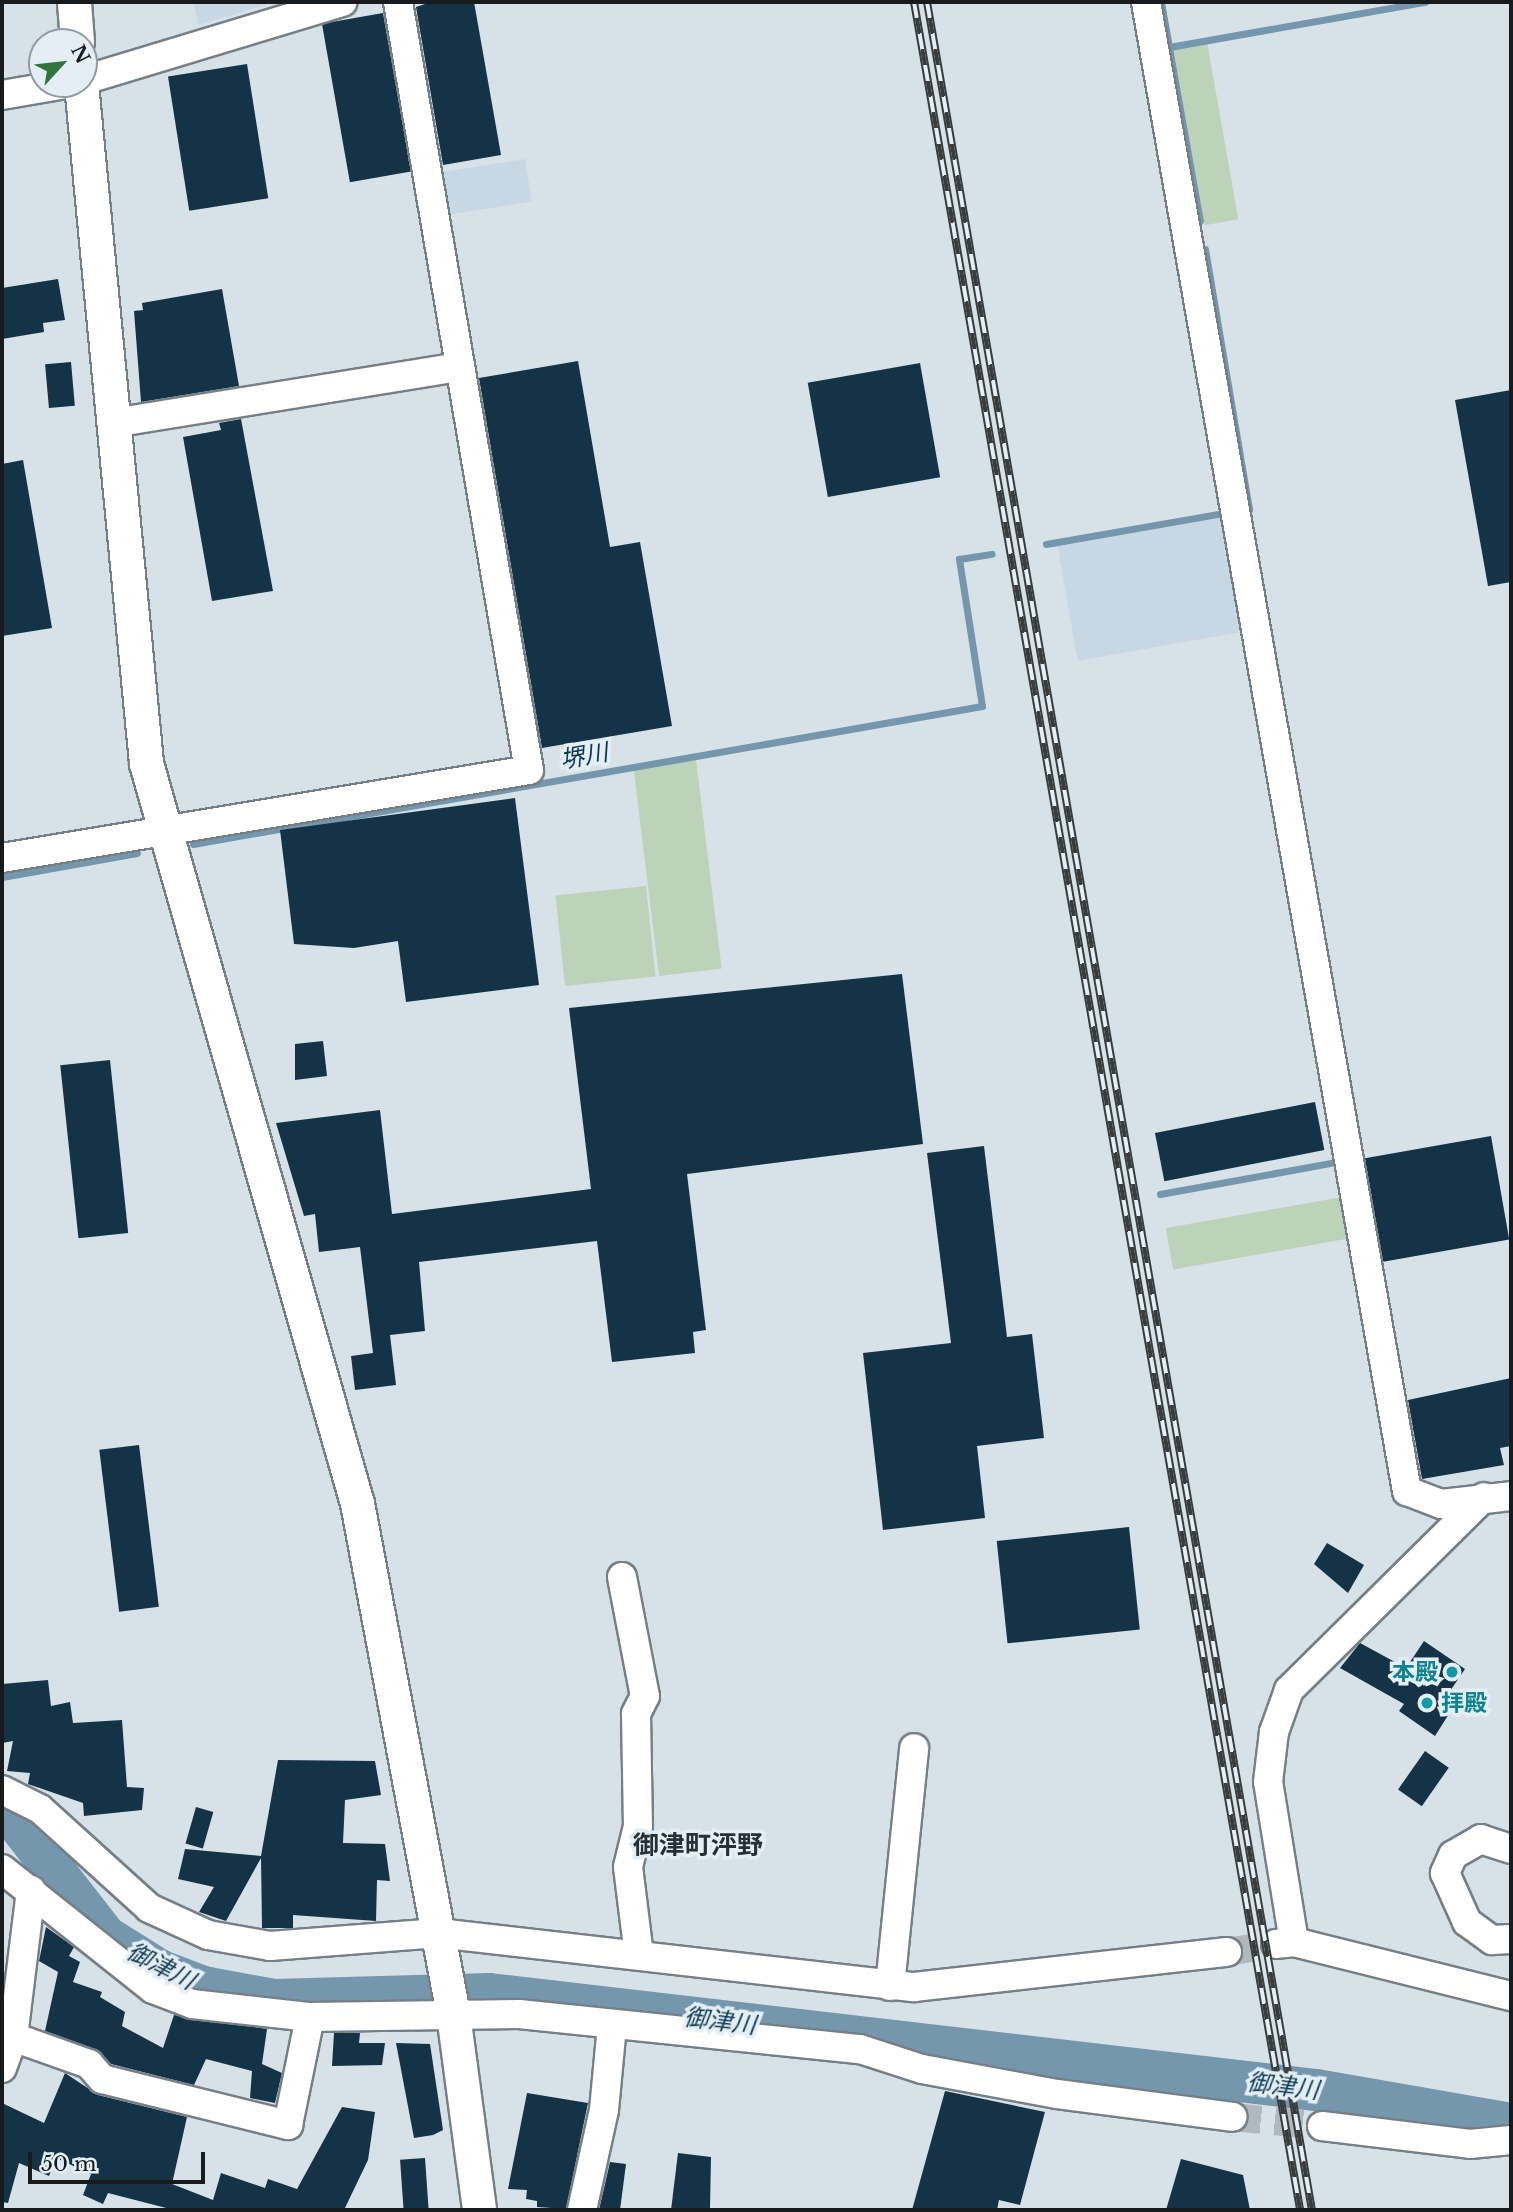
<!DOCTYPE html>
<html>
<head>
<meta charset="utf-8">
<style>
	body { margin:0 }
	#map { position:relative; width:1513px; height:2212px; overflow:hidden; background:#d7e1e8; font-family:"Libre Baskerville","Noto Sans JP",serif }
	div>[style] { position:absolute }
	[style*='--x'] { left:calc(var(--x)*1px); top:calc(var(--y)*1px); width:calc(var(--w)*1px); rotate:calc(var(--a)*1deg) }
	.built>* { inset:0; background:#c7d7e3; transform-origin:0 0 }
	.green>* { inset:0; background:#bcd2b9; transform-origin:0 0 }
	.stream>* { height:7px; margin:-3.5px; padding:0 3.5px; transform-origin:3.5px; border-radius:3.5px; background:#7497ae }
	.river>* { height:42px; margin:-21px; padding:0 21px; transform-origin:21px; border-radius:21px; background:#7497ae }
	.building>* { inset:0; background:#143347; transform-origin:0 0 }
	.minor-tunnel>* { height:28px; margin-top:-14px; transform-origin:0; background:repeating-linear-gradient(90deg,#b1b9bf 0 28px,transparent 0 42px) }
	.roads { filter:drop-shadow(2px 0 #777f86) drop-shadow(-2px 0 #777f86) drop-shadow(0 2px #777f86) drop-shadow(0 -2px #777f86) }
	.minor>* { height:28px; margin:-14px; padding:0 14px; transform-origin:14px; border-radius:14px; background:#fff }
	.tertiary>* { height:33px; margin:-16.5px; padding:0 16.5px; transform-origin:16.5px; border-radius:16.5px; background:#fff }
	.rail>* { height:8px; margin-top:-4px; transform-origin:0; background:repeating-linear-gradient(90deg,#e5eef5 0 16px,#373c3f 0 32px); box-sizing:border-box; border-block:2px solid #373c3f }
	.dots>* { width:19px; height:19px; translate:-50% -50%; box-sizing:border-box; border:4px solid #e5eef5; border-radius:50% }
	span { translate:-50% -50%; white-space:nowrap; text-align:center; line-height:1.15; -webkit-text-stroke:7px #e5eef5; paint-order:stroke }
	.culture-label { font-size:23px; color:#0d838f; font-weight:700 }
	.right { translate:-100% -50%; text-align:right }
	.left { translate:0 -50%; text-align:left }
	.water-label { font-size:24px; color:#0a3a52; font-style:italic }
	.quarter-label { font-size:26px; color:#283035; font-weight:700 }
	.frame { position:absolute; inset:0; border:4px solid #171b1d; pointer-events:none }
	.north { position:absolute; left:28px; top:28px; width:70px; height:70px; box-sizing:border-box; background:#e5eef5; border:2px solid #939a9f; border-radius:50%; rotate:63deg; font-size:19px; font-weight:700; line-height:28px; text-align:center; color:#171b1d }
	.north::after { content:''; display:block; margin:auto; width:24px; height:32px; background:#307540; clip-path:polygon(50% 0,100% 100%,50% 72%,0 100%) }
	.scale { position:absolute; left:28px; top:2152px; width:177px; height:32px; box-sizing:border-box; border:4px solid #171b1d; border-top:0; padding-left:9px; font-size:21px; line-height:24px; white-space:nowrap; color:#171b1d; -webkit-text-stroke:5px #e5eef5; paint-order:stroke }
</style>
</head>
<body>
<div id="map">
	<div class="built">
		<i style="clip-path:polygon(194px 2px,275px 2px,198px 25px)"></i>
		<i style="left:525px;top:159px;width:43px;height:90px;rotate:81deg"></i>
		<i style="left:1225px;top:517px;width:116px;height:170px;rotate:80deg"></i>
	</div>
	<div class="green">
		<i style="left:1207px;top:42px;width:180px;height:34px;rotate:80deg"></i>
		<i style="left:696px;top:760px;width:210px;height:63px;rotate:83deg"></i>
		<i style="left:646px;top:886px;width:91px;height:91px;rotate:84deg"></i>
		<i style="left:1348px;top:1196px;width:42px;height:185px;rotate:80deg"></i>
	</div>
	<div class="stream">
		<i style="--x:1161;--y:2;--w:222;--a:79.9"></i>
		<i style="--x:1169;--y:47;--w:260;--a:-10"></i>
		<i style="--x:1205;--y:249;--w:264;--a:80.4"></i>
		<i style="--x:1249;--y:509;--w:7;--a:172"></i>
		<i style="--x:1046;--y:544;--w:181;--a:-9.9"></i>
		<i style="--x:193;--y:844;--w:801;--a:-9.92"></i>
		<i style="--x:982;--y:706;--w:149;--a:-98.9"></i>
		<i style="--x:959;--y:559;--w:33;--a:-9"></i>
		<i style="--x:2;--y:877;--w:137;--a:-10.1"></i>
		<i style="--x:1160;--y:1194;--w:185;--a:-10.3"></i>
	</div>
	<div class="river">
		<i style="--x:2;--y:1803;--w:168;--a:52.2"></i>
		<i style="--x:105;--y:1936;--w:64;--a:32.2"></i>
		<i style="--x:159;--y:1970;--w:47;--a:21.1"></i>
		<i style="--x:203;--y:1987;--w:72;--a:10.4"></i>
		<i style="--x:274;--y:2000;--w:215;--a:-1.6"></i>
		<i style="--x:489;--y:1994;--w:833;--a:6.62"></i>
		<i style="--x:1316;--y:2090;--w:198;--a:9.9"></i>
	</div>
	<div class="building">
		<i style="clip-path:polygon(431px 2px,474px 2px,501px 155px,443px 165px,416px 7px)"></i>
		<i style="left:383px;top:13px;width:161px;height:62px;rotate:80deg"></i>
		<i style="left:247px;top:64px;width:136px;height:80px;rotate:81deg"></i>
		<i style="clip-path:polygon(58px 279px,65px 320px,43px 323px,44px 332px,2px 339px,2px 288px)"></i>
		<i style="clip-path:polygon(222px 289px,239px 386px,141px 402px,134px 311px,143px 310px,142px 303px)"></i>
		<i style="clip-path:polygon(578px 361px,610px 547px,640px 542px,672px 726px,542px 748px,479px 378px)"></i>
		<i style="left:71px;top:362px;width:44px;height:26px;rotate:85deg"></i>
		<i style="left:920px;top:363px;width:116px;height:114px;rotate:80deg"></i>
		<i style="clip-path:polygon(1511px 390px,1511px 582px,1488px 586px,1455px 400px)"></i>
		<i style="clip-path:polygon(241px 419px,273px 591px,212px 601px,183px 437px,221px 430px,219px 423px)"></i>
		<i style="clip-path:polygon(23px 460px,52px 628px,2px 636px,2px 464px)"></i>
		<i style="clip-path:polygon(515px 798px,539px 985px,406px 1002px,398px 941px,354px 948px,294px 944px,280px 830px)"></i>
		<i style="clip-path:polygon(902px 974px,923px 1144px,687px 1174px,706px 1330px,693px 1332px,695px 1353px,612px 1362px,597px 1241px,419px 1262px,425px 1331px,390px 1335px,396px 1385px,355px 1390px,351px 1356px,373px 1353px,360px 1247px,319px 1252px,315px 1214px,304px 1216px,276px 1123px,380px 1110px,392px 1214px,591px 1189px,569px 1008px)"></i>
		<i style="clip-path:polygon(323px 1041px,327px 1076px,295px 1080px,295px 1044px)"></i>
		<i style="left:110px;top:1060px;width:174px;height:50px;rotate:84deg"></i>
		<i style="left:1315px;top:1102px;width:49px;height:163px;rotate:79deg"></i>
		<i style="left:1491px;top:1136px;width:105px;height:128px;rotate:80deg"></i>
		<i style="clip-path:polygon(984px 1146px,1007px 1337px,1032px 1334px,1044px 1438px,977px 1446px,985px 1518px,883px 1530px,863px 1353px,951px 1343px,927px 1153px)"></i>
		<i style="clip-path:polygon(1511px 1378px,1511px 1446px,1500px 1448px,1504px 1465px,1422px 1479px,1408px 1400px)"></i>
		<i style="left:139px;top:1445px;width:163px;height:40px;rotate:83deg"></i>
		<i style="left:1129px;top:1527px;width:103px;height:133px;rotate:84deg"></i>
		<i style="clip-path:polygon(1327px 1543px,1364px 1565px,1348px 1593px,1314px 1564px)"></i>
		<i style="clip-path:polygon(1424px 1641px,1465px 1669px,1444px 1700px,1454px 1706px,1435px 1736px,1399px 1711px,1404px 1704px,1340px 1668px,1360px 1643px,1406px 1668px)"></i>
		<i style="clip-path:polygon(48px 1680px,51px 1706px,70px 1702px,73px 1723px,122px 1720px,127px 1787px,144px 1788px,142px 1810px,84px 1816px,83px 1803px,28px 1784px,30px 1773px,7px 1771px,13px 1741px,2px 1743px,2px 1684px)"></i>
		<i style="left:1425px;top:1751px;width:29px;height:47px;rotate:35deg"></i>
		<i style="clip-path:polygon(278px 1760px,375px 1761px,381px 1795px,345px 1800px,343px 1843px,385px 1844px,390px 1881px,377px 1880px,376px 1921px,293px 1915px,293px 1928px,262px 1928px,261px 1858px,226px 1921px,199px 1912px,214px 1887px,178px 1879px,185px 1849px,261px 1856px)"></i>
		<i style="left:196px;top:1807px;width:18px;height:38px;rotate:16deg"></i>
		<i style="clip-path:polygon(46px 1927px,74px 1947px,69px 1956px,80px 1962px,73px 1982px,102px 1992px,100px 1997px,125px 2012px,122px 2026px,163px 2048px,174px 2015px,267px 2029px,262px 2064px,282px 2073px,275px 2103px,250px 2098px,252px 2071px,206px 2059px,194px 2085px,111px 2064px,95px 2049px,45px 2031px,58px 1972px,39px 1961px)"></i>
		<i style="clip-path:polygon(334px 2033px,360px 2033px,359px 2043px,385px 2043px,382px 2065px,332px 2066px)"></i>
		<i style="clip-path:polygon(396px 2043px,430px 2044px,443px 2130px,433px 2135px,414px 2138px)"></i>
		<i style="clip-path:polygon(65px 2073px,98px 2095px,187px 2117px,172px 2184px,213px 2200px,221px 2173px,265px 2188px,268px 2179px,297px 2189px,342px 2107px,375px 2112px,368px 2160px,344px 2210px,174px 2210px,108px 2193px,103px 2204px,83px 2195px,91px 2174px,56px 2158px,49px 2176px,19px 2163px,8px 2203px,2px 2202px,2px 2103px,44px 2123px)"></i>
		<i style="clip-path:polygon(945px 2091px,1045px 2112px,1020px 2205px,999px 2200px,997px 2210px,912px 2210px)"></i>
		<i style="clip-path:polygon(527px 2093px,588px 2103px,566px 2209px,537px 2207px,537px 2201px,526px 2199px,527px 2190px,508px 2189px)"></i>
		<i style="clip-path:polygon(678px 2153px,711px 2157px,710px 2208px,671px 2210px)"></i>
		<i style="left:425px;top:2158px;width:52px;height:25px;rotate:86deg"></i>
		<i style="clip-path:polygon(1181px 2159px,1243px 2175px,1250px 2210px,1166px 2210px)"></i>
		<i style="clip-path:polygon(610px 2162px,626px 2164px,620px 2210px,599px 2210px)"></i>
	</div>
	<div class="minor-tunnel">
		<i style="--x:1227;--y:1952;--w:49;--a:-9.5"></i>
		<i style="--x:1233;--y:2117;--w:89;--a:5.8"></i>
	</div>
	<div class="roads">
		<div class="minor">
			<i style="--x:1146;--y:2;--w:1512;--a:80.06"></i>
			<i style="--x:1407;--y:1491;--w:36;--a:21"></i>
			<i style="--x:1441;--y:1504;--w:70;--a:-6.5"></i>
			<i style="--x:84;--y:80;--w:270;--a:-16.8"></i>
			<i style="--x:2;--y:95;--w:65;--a:-9.8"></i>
			<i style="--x:113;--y:423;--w:349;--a:-9.2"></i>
			<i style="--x:2;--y:858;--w:534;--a:-9.48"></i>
			<i style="--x:529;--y:770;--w:779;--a:-99.68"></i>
			<i style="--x:622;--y:1577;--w:121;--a:79.1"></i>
			<i style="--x:645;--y:1696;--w:20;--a:117"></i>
			<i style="--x:636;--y:1714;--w:112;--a:89"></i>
			<i style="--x:638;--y:1826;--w:42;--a:103.7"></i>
			<i style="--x:628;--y:1867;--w:89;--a:82.9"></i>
			<i style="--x:2;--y:1790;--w:42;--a:26.6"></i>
			<i style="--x:40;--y:1809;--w:147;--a:42.2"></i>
			<i style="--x:149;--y:1908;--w:65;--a:24.6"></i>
			<i style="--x:208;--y:1935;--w:63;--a:10.1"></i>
			<i style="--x:270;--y:1946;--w:169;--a:-4.4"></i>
			<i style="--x:438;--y:1933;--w:479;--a:6.5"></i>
			<i style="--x:914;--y:1987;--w:315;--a:-6.4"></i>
			<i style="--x:1511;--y:1849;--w:32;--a:-162"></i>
			<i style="--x:1481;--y:1839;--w:32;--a:150"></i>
			<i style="--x:1453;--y:1855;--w:20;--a:114"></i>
			<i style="--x:1445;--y:1873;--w:54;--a:65.8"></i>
			<i style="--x:1467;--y:1922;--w:31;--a:36"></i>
			<i style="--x:1492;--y:1940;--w:19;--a:-3"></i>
			<i style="--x:2;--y:1869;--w:193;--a:38.5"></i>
			<i style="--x:153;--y:1989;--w:42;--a:21"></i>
			<i style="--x:192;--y:2004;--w:119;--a:6.3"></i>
			<i style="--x:310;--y:2017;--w:209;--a:-0.8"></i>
			<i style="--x:519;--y:2014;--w:343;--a:5.9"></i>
			<i style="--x:860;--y:2049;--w:65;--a:17.9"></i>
			<i style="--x:922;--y:2069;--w:137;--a:10.5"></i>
			<i style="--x:1057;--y:2094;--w:177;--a:7.4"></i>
			<i style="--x:1294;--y:1942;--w:162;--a:-99.2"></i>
			<i style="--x:1268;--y:1782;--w:50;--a:-83.2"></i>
			<i style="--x:1274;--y:1732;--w:45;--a:-70.3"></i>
			<i style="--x:1289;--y:1690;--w:274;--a:-44.7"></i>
			<i style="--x:1276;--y:1944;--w:18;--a:-6"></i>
			<i style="--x:1294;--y:1942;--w:224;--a:14"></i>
			<i style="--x:890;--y:1986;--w:239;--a:-84.2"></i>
			<i style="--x:13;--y:2037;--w:81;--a:19.6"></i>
			<i style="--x:89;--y:2064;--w:20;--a:49"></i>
			<i style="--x:102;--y:2079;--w:192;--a:13.9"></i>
			<i style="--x:288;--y:2125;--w:110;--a:-78.5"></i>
			<i style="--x:2;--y:2068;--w:33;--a:-70"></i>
			<i style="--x:13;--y:2037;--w:148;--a:-83"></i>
			<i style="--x:1322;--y:2126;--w:149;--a:6.9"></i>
			<i style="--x:1470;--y:2144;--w:41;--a:-5.6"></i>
			<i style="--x:582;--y:2210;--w:102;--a:-77.6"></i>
			<i style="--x:604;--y:2110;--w:85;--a:-84.6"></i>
		</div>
		<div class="tertiary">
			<i style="--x:74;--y:2;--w:40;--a:85.7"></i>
			<i style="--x:81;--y:84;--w:682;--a:84.53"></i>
			<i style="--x:146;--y:763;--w:769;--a:74.09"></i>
			<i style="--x:357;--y:1503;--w:520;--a:79.36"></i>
			<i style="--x:453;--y:2014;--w:198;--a:82.4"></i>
		</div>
	</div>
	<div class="rail">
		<i style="--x:914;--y:2;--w:2241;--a:80.08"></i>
		<i style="--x:927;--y:2;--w:2241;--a:80.11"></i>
	</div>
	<div class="dots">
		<i style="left:1452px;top:1672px;background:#0f9aa8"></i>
		<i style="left:1427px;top:1703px;background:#0f9aa8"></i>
	</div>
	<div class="culture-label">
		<span class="right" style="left:1438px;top:1672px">本殿</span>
		<span class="left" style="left:1441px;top:1703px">拝殿</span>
	</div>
	<div class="water-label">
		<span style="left:584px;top:756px;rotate:-10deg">堺川</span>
		<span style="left:161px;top:1966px;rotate:27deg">御津川</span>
		<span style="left:720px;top:2021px;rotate:7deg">御津川</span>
		<span style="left:1283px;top:2086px;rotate:7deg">御津川</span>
	</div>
	<div class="quarter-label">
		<span style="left:698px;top:1846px">御津町泙野</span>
	</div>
	<div class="frame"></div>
	<div class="north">N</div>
	<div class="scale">50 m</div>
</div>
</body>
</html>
